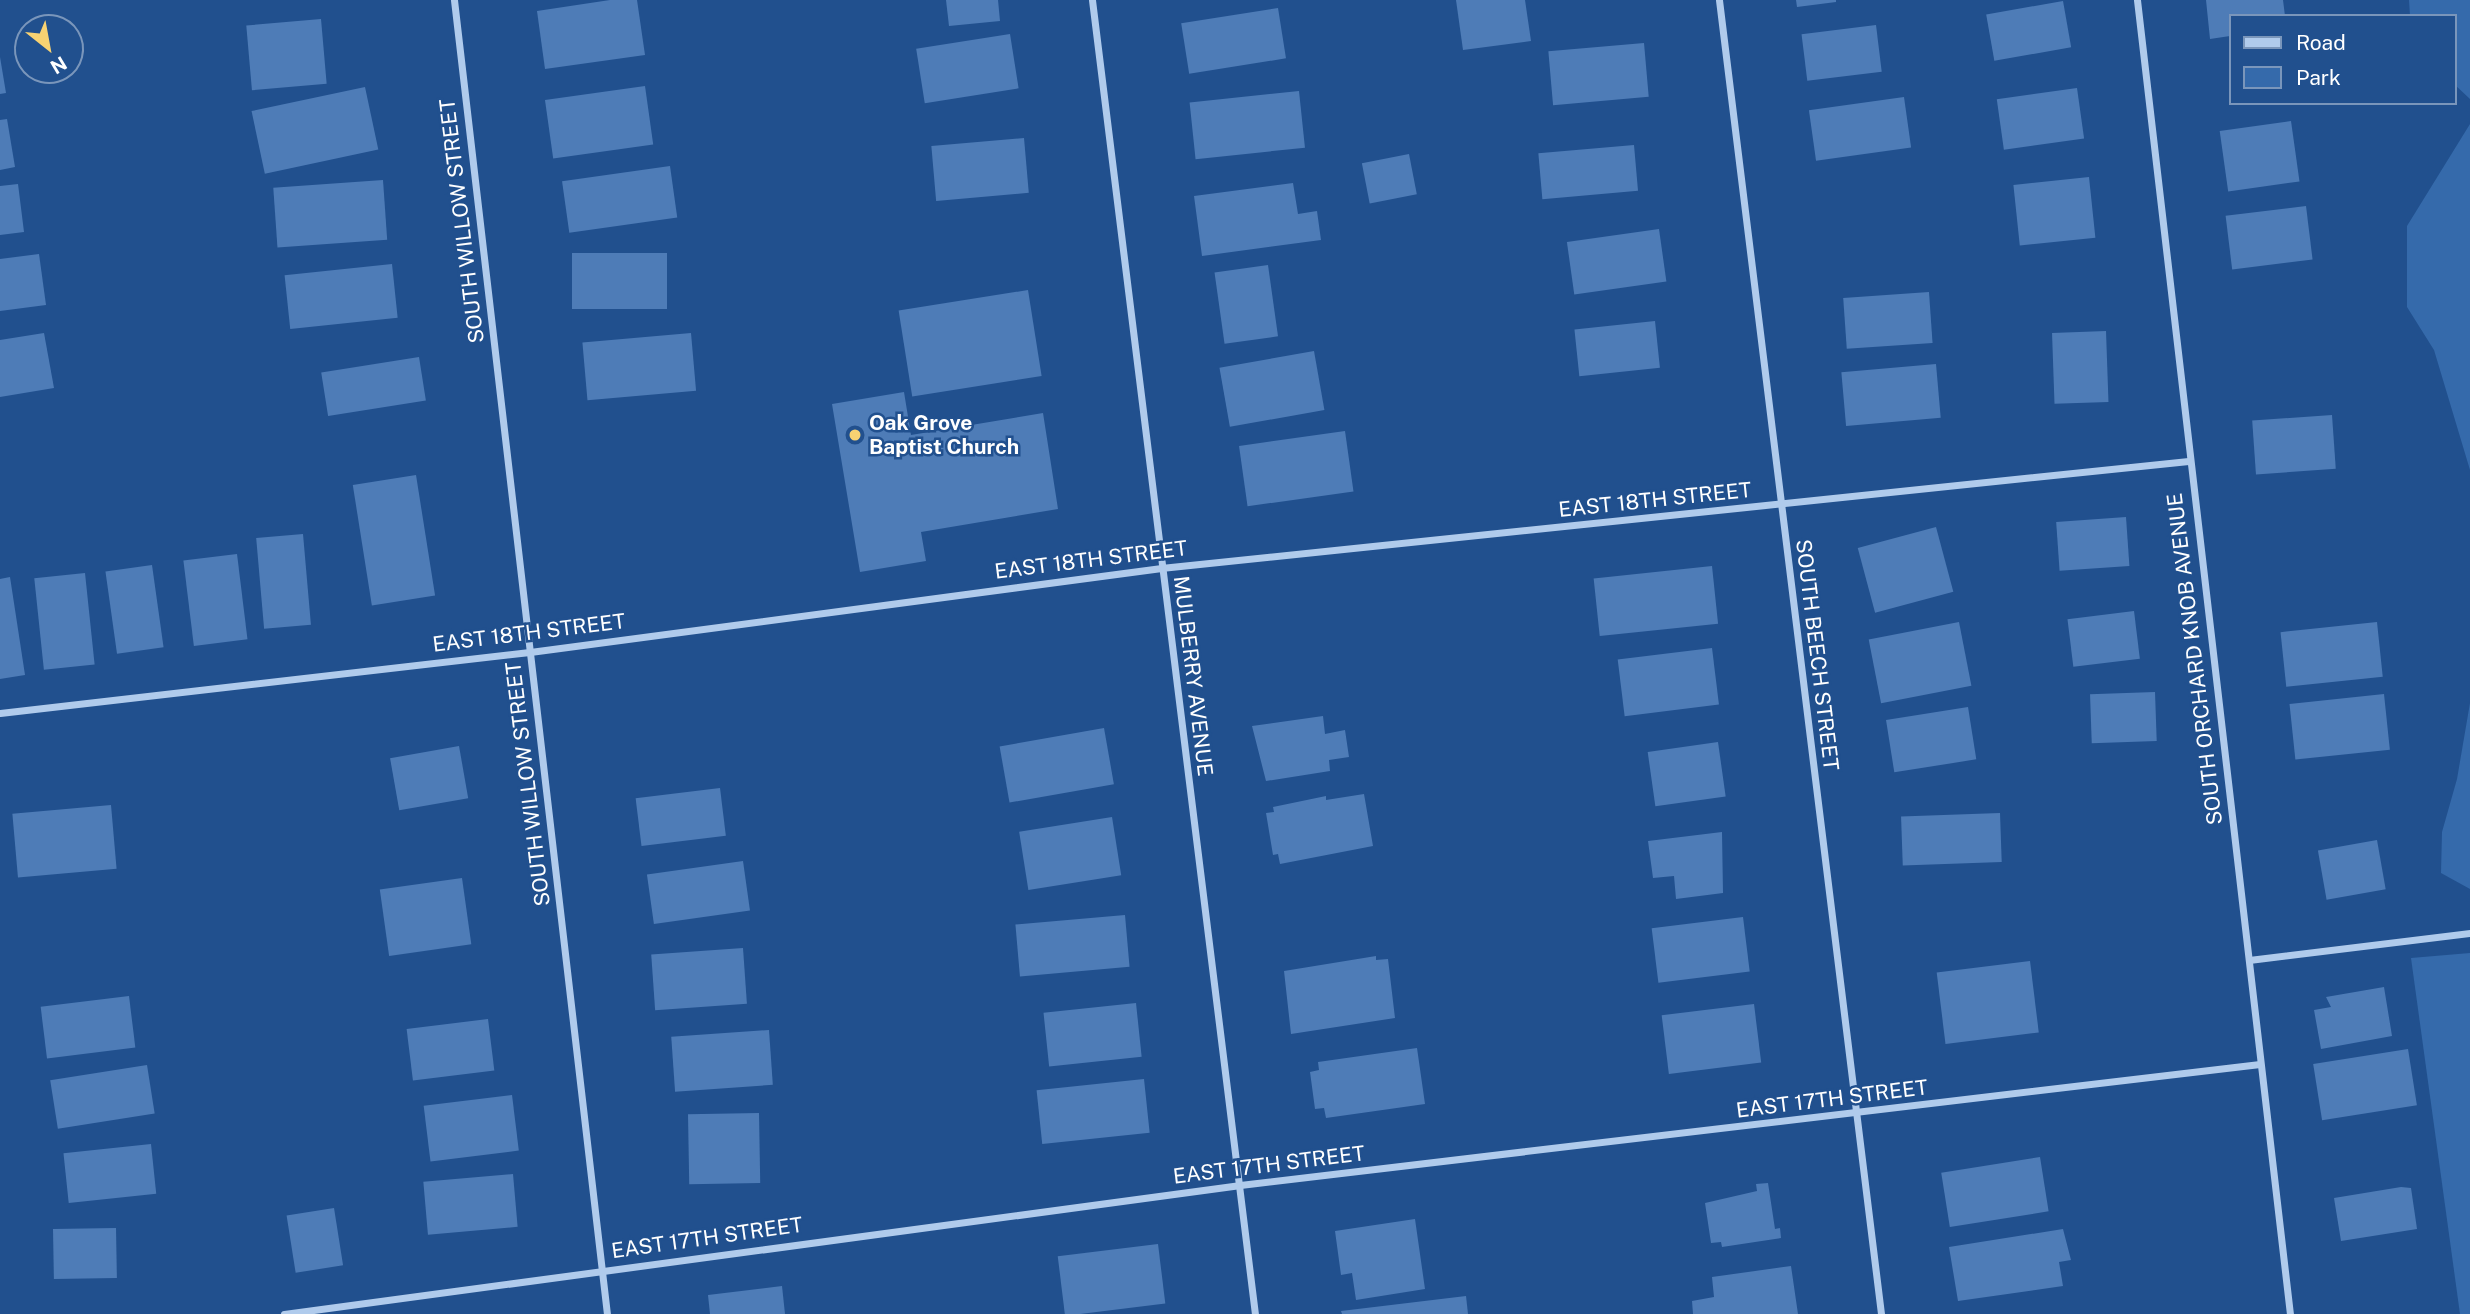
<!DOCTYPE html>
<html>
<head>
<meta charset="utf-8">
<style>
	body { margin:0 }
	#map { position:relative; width:2470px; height:1314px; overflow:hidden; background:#21508e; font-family:"Public Sans",sans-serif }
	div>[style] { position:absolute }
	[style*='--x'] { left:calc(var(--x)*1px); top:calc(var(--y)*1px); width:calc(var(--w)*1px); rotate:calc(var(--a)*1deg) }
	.green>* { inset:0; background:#356aab }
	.building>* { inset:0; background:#4e7cb7; transform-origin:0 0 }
	.street>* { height:7px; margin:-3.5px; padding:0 3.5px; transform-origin:3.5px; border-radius:3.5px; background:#b0cbec }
	.dots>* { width:19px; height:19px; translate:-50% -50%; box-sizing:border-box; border:4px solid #21508e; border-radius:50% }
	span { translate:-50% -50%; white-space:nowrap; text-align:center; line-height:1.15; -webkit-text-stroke:5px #21508e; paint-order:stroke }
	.street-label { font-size:21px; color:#fff }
	.poi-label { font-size:21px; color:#fff; font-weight:700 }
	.left { translate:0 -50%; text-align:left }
	.legend { position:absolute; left:2229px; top:14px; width:228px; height:91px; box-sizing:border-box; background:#21508e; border:2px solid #7a96bb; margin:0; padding:9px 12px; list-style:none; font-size:21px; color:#fff }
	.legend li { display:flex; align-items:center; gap:14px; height:35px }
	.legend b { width:35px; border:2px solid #7a96bb }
	.north { position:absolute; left:14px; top:14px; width:70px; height:70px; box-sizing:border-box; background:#21508e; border:2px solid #7a96bb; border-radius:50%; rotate:149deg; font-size:19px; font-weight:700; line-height:28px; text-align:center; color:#fff }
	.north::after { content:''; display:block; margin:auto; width:24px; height:32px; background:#f8d272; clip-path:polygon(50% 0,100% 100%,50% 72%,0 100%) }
</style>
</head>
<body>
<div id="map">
	<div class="green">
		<i style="clip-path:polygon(2409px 0,2470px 0,2470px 99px,2454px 84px,2454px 16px,2410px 16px)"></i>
		<i style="clip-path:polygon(2470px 124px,2470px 470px,2434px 350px,2407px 307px,2407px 226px)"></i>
		<i style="clip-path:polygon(2470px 703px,2470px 889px,2441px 873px,2442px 832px,2457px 779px)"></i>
		<i style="clip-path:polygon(2470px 953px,2470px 1314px,2460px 1314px,2411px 958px)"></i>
	</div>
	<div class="building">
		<i style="clip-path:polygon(610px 0,637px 0,645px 55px,545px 69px,537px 11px)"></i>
		<i style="clip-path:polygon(946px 0,998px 0,1000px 21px,949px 26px)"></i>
		<i style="clip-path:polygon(1456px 0,1525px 0,1531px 41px,1463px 50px)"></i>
		<i style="clip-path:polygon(1796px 0,1836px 0,1836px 2px,1797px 7px)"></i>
		<i style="clip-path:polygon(2206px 0,2283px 0,2285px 16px,2230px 16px,2230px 36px,2210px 39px)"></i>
		<i style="left:2063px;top:1px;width:47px;height:78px;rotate:80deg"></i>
		<i style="left:1278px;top:8px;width:51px;height:98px;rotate:81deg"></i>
		<i style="left:321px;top:19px;width:65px;height:75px;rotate:85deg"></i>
		<i style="left:1876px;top:25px;width:47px;height:75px;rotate:83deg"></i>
		<i style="left:1010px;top:34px;width:55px;height:95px;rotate:81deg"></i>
		<i style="left:1644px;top:43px;width:54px;height:96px;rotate:85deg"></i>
		<i style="clip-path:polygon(0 57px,6px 93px,0 94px)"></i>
		<i style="left:645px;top:86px;width:59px;height:101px;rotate:82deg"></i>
		<i style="left:365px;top:87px;width:64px;height:116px;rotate:78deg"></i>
		<i style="left:2077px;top:88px;width:51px;height:81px;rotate:82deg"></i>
		<i style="left:1299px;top:91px;width:57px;height:110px;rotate:84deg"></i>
		<i style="left:1904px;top:97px;width:51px;height:96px;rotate:82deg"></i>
		<i style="clip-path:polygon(7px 119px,15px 167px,0 170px,0 120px)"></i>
		<i style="left:2291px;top:121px;width:61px;height:72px;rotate:82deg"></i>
		<i style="left:1024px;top:138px;width:55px;height:93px;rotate:85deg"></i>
		<i style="left:1634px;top:145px;width:46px;height:96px;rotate:85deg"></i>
		<i style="left:1409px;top:154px;width:41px;height:48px;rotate:79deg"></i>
		<i style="left:670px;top:166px;width:52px;height:109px;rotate:82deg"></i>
		<i style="left:2089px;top:177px;width:61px;height:76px;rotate:84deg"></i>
		<i style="left:383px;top:180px;width:60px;height:110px;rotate:86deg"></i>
		<i style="clip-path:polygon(1293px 183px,1298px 214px,1317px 211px,1321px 240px,1202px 256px,1194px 196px)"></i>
		<i style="clip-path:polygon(18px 184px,24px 232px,0 235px,0 186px)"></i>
		<i style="left:2306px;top:206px;width:54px;height:81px;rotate:83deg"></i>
		<i style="left:1659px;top:229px;width:53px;height:93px;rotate:82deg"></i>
		<i style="left:667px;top:253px;width:56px;height:95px;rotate:90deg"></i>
		<i style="clip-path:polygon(39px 254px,46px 305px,0 311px,0 259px)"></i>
		<i style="left:392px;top:264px;width:54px;height:108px;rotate:84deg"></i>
		<i style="left:1268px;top:265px;width:72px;height:54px;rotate:82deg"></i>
		<i style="left:1028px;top:290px;width:87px;height:131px;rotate:81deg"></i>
		<i style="left:1929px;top:292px;width:51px;height:86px;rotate:86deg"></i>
		<i style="left:1655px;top:321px;width:47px;height:81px;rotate:84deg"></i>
		<i style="left:2106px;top:331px;width:71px;height:54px;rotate:88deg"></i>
		<i style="clip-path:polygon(44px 333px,54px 388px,0 397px,0 340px)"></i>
		<i style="left:691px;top:333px;width:58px;height:109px;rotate:85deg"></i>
		<i style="left:1314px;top:351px;width:60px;height:96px;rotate:80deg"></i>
		<i style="left:419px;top:357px;width:44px;height:99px;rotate:81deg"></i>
		<i style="left:1936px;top:364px;width:54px;height:95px;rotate:85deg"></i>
		<i style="clip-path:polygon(904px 392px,911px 435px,1043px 413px,1058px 509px,921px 532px,926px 561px,860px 572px,832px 404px)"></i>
		<i style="left:2332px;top:415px;width:54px;height:80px;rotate:86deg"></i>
		<i style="left:1345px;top:431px;width:61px;height:107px;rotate:82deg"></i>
		<i style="left:416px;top:475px;width:122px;height:64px;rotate:81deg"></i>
		<i style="left:2126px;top:517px;width:49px;height:70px;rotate:86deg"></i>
		<i style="left:1936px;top:527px;width:67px;height:81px;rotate:75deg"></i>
		<i style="left:303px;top:534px;width:91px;height:47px;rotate:85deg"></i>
		<i style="left:237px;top:554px;width:86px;height:54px;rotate:83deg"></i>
		<i style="left:152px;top:565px;width:83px;height:47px;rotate:82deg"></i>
		<i style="left:1712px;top:566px;width:58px;height:119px;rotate:84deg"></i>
		<i style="left:85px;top:573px;width:92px;height:51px;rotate:84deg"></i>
		<i style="clip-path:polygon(10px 577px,25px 675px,0 679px,0 579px)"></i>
		<i style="left:2134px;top:611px;width:48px;height:67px;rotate:83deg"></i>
		<i style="left:1959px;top:622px;width:65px;height:92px;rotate:79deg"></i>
		<i style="left:2377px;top:622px;width:55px;height:97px;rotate:84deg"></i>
		<i style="left:1712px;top:648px;width:57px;height:95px;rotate:83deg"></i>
		<i style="left:2155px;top:692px;width:49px;height:65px;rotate:88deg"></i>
		<i style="left:2384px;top:694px;width:56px;height:95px;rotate:84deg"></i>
		<i style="left:1968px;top:707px;width:53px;height:83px;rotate:81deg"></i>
		<i style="clip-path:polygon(1323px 716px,1325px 734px,1345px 730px,1349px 757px,1329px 760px,1330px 771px,1266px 781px,1252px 726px)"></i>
		<i style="left:1104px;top:728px;width:57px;height:106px;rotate:80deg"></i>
		<i style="left:1718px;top:742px;width:55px;height:71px;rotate:82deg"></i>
		<i style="left:459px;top:746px;width:53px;height:70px;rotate:80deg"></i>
		<i style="left:720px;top:788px;width:48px;height:85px;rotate:83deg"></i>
		<i style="clip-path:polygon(1364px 794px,1373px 846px,1280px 864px,1278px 854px,1273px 855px,1266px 813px,1274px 812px,1273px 807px,1326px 796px,1326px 800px)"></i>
		<i style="left:111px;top:805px;width:64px;height:99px;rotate:85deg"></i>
		<i style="left:2000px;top:813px;width:49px;height:99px;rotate:88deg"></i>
		<i style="left:1112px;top:817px;width:59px;height:94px;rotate:81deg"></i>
		<i style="clip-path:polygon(1722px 832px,1723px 893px,1676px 899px,1674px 876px,1653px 878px,1648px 841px)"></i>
		<i style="left:2377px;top:840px;width:50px;height:60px;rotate:80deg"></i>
		<i style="left:743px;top:861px;width:50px;height:97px;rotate:82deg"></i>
		<i style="left:462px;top:878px;width:67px;height:83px;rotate:82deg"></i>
		<i style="left:1125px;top:915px;width:52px;height:110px;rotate:85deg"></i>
		<i style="left:1743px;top:917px;width:55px;height:92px;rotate:83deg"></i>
		<i style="left:743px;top:948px;width:56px;height:92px;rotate:86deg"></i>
		<i style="clip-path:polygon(1376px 956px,1376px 960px,1388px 959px,1395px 1018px,1291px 1034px,1284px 971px)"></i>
		<i style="left:2030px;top:961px;width:72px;height:94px;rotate:83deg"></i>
		<i style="clip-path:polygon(2384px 987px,2392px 1036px,2321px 1049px,2314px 1010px,2331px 1007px,2326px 997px)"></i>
		<i style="left:129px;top:996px;width:52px;height:89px;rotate:83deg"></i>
		<i style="left:1136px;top:1003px;width:54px;height:93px;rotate:84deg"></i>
		<i style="left:1754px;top:1004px;width:59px;height:93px;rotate:83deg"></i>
		<i style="left:488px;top:1019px;width:52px;height:82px;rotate:83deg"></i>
		<i style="left:769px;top:1030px;width:55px;height:98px;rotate:86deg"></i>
		<i style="clip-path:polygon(1417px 1048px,1425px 1104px,1326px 1118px,1324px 1108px,1315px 1109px,1310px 1072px,1319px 1070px,1318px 1062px)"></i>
		<i style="left:2408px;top:1049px;width:57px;height:96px;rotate:81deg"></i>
		<i style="left:147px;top:1065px;width:49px;height:98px;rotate:81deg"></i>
		<i style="left:1144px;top:1079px;width:54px;height:108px;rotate:84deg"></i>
		<i style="left:512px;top:1095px;width:56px;height:89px;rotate:83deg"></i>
		<i style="left:759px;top:1113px;width:70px;height:71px;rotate:89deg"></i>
		<i style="left:151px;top:1144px;width:50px;height:88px;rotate:84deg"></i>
		<i style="left:2040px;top:1157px;width:55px;height:100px;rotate:81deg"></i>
		<i style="left:513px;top:1174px;width:53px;height:90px;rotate:85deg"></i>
		<i style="clip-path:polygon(1768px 1183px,1775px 1229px,1780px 1228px,1781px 1238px,1722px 1247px,1721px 1242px,1711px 1243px,1705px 1203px,1757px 1191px,1756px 1184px)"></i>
		<i style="clip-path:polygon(2401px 1187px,2411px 1188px,2417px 1229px,2341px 1241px,2334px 1198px)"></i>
		<i style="left:334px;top:1208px;width:58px;height:48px;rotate:81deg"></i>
		<i style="clip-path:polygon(1415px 1219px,1425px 1289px,1356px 1300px,1352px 1273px,1341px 1275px,1335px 1231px)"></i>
		<i style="left:116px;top:1228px;width:50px;height:63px;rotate:89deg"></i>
		<i style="clip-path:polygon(2063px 1229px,2071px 1260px,2059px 1262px,2063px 1286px,1958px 1301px,1949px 1247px)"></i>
		<i style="left:1158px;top:1244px;width:60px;height:101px;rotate:83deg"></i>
		<i style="clip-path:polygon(1791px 1266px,1798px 1314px,1693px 1314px,1692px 1301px,1714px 1297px,1712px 1277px)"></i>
		<i style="clip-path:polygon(782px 1286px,785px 1314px,710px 1314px,708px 1295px)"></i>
		<i style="clip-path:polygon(1466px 1296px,1468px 1314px,1342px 1314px,1341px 1311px)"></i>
	</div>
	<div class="street">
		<i style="--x:454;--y:0;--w:1323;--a:83.36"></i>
		<i style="--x:1092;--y:0;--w:1324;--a:82.93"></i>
		<i style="--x:1719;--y:0;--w:1324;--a:82.97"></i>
		<i style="--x:2137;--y:0;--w:1323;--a:83.36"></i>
		<i style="--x:0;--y:713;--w:533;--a:-6.57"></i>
		<i style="--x:530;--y:652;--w:637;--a:-7.58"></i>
		<i style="--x:1161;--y:568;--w:1033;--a:-5.95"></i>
		<i style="--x:2249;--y:960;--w:223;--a:-7"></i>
		<i style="--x:284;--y:1314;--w:965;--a:-7.68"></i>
		<i style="--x:1240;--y:1185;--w:1027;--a:-6.77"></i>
	</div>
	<div class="dots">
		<i style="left:855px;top:435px;background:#f8d272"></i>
	</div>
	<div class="street-label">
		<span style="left:462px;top:221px;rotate:-97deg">SOUTH WILLOW STREET</span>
		<span style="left:1655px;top:500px;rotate:-6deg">EAST 18TH STREET</span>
		<span style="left:1091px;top:560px;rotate:-7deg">EAST 18TH STREET</span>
		<span style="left:529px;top:633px;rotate:-7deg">EAST 18TH STREET</span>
		<span style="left:1817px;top:655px;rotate:83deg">SOUTH BEECH STREET</span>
		<span style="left:2195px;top:659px;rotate:-97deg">SOUTH ORCHARD KNOB AVENUE</span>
		<span style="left:1193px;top:676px;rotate:83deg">MULBERRY AVENUE</span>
		<span style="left:528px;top:784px;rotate:-97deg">SOUTH WILLOW STREET</span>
		<span style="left:1832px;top:1099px;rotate:-7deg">EAST 17TH STREET</span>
		<span style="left:1269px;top:1165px;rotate:-7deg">EAST 17TH STREET</span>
		<span style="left:707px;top:1238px;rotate:-8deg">EAST 17TH STREET</span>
	</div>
	<div class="poi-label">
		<span class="left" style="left:869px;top:435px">Oak Grove<br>Baptist Church</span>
	</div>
	<ul class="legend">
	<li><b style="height:9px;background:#b0cbec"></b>Road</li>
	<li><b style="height:19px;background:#356aab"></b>Park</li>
	</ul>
	<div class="north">N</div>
</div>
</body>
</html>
